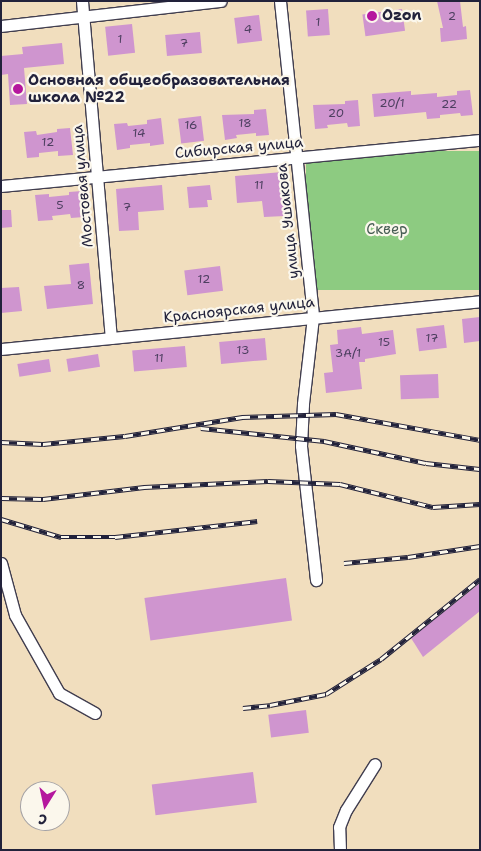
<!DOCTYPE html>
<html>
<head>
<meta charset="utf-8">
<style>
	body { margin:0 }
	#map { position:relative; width:481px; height:851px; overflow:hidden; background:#f1debe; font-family:"Shantell Sans",sans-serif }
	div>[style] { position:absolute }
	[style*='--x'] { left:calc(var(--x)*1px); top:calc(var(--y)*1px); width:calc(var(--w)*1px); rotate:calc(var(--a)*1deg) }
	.green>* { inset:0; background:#8dcb81; transform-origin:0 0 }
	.building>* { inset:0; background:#cf95cf; transform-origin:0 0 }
	.roads { filter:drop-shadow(1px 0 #413e4f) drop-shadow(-1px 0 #413e4f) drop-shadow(0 1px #413e4f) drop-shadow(0 -1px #413e4f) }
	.minor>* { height:11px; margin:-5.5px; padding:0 5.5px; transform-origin:5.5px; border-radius:5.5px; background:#fff }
	.rail>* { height:4.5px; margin-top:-2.25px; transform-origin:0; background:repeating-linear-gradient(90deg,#fbf7ec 0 8px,#22223b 0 16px); box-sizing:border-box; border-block:1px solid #22223b }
	.dots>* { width:14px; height:14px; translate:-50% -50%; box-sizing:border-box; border:2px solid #fbf7ec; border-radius:50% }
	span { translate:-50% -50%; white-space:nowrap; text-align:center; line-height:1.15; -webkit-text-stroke:4.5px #fbf7ec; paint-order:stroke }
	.number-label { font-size:12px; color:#4d3f60 }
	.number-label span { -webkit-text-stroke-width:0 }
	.poi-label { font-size:15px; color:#22223b; font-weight:700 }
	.left { translate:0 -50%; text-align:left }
	.street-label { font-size:15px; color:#22223b }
	.park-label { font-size:15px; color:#475d54 }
	.frame { position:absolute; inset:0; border:2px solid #22223b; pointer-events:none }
	.north { position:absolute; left:20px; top:781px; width:50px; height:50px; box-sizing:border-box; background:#fbf7ec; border:1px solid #a4a2a5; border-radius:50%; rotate:190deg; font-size:14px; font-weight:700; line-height:20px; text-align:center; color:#22223b }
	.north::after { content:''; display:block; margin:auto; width:18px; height:22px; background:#b5179e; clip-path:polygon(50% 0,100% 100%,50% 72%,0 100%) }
</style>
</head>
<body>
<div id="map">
	<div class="green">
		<i style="left:480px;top:151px;width:139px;height:174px;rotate:90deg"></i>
	</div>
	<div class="building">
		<i style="clip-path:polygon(437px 1px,460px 1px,463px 27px,466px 26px,467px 39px,441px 42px,440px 28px,443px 28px)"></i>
		<i style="left:328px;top:9px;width:26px;height:22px;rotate:86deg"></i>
		<i style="left:402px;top:9px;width:22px;height:40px;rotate:82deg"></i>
		<i style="left:259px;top:15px;width:26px;height:25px;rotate:83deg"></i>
		<i style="left:132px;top:24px;width:29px;height:27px;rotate:84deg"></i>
		<i style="left:200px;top:32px;width:21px;height:35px;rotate:85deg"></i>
		<i style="clip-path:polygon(62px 43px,64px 64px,24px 68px,27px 104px,10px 105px,8px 74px,1px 75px,1px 56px,23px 54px,22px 47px)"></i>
		<i style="clip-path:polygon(470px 90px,473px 115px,461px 116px,460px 113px,440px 115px,440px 118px,427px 119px,426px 112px,374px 117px,372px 94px,411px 91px,411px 95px,437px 93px,437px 97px,457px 95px,457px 91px)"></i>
		<i style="clip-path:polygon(358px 100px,360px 126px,348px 127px,347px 123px,327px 125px,328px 128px,315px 129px,313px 105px,345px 104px,345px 101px)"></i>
		<i style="clip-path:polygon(266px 109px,269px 135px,256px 136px,256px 133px,236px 135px,237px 138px,225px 140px,222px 115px,254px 114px,254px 110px)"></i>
		<i style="left:201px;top:116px;width:25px;height:23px;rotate:83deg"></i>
		<i style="clip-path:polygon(161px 118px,164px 144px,150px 146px,150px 143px,130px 145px,130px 148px,117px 150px,114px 124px,127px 123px,128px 126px,147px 124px,147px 120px)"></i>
		<i style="clip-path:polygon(70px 128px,73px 155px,58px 156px,58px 151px,39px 153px,39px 157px,27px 158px,24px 132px,36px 131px,37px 135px,57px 132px,57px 129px)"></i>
		<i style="clip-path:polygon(282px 172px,285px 216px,264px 217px,262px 201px,237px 203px,235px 176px)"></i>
		<i style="clip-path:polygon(162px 185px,164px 210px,138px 212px,139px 230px,119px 231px,116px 189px)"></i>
		<i style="clip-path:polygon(210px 185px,212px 200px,207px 200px,208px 207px,189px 208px,187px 187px)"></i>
		<i style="clip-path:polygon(82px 191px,84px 217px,71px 218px,70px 214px,52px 216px,53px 220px,38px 221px,35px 195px,49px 194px,49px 197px,69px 195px,69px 192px)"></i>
		<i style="clip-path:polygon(1px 210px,11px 210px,12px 227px,1px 228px)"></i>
		<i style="clip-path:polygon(89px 263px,93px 304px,47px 309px,44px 286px,71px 284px,69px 265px)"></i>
		<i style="left:220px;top:266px;width:25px;height:36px;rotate:83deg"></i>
		<i style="clip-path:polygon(19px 287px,22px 311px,1px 313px,1px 288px)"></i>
		<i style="clip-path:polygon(480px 317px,480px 341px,464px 343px,462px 319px)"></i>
		<i style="left:444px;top:325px;width:23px;height:28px;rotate:83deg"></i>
		<i style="clip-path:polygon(361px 327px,362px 334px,393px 330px,396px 354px,365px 359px,365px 362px,359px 362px,362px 389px,326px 393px,324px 373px,333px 372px,330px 345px,338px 344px,337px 330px)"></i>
		<i style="left:265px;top:338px;width:22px;height:46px;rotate:85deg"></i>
		<i style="left:185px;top:346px;width:21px;height:53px;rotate:85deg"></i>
		<i style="left:98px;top:354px;width:13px;height:32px;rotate:81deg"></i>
		<i style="left:49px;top:359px;width:13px;height:32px;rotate:81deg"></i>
		<i style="left:438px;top:374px;width:24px;height:38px;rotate:88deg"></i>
		<i style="left:286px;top:578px;width:43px;height:143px;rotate:82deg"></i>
		<i style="clip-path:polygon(480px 583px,480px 611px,423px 657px,411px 638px)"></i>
		<i style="left:306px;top:710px;width:23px;height:38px;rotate:83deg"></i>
		<i style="left:253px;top:772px;width:31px;height:102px;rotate:83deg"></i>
	</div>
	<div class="roads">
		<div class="minor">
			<i style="--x:82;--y:1;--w:338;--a:85.1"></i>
			<i style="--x:280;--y:1;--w:318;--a:84"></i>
			<i style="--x:313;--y:317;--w:88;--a:96.6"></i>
			<i style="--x:303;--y:404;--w:42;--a:92.7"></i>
			<i style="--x:301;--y:446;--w:135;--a:83.6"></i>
			<i style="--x:1;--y:26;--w:221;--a:-6.5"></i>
			<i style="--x:1;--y:186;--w:481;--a:-5.5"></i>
			<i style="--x:1;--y:349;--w:481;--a:-5.7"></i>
			<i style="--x:1;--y:563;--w:54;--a:74.9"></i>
			<i style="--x:15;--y:615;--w:90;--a:60.6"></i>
			<i style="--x:59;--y:693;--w:41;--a:29.1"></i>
			<i style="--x:340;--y:850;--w:23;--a:-92"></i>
			<i style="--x:339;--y:827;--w:18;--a:-68"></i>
			<i style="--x:346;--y:810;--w:54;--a:-57.8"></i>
		</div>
	</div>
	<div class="rail">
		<i style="--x:201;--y:428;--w:124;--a:6"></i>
		<i style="--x:324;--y:441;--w:104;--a:12.2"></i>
		<i style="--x:426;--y:463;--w:54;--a:6.3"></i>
		<i style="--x:1;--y:442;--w:42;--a:2.7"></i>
		<i style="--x:43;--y:444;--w:82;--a:-5.6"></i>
		<i style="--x:125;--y:436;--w:119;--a:-9.2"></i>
		<i style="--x:242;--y:417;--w:94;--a:-1.8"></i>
		<i style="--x:336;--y:414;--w:146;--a:10.2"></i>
		<i style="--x:1;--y:498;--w:42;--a:1.4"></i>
		<i style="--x:43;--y:499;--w:102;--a:-6.8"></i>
		<i style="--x:144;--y:487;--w:124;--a:-2.8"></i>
		<i style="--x:268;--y:481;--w:72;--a:2.4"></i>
		<i style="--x:340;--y:484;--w:96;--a:13.9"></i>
		<i style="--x:433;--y:507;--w:47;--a:-3.7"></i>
		<i style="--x:1;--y:519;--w:63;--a:16.7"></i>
		<i style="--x:61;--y:537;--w:54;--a:0"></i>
		<i style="--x:115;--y:537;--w:143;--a:-6.4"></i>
		<i style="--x:344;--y:563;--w:64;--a:-5.4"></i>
		<i style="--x:408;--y:557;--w:73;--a:-8.7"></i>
		<i style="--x:243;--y:708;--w:27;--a:-6"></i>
		<i style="--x:270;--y:705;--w:57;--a:-11.1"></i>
		<i style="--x:326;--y:694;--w:65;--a:-32.5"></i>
		<i style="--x:381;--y:659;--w:127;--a:-38.9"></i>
	</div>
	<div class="dots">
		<i style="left:372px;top:16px;background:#b5179e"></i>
		<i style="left:18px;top:89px;background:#b5179e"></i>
	</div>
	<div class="number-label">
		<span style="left:452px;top:17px">2</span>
		<span style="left:318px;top:23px">1</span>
		<span style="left:248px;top:30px">4</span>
		<span style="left:120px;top:40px">1</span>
		<span style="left:184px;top:44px">7</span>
		<span style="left:392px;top:104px">20/1</span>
		<span style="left:449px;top:105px">22</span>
		<span style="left:336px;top:114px">20</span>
		<span style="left:245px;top:124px">18</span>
		<span style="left:191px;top:126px">16</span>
		<span style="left:139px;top:134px">14</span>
		<span style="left:48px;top:143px">12</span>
		<span style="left:259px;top:186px">11</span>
		<span style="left:60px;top:206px">5</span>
		<span style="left:127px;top:208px">7</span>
		<span style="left:204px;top:280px">12</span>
		<span style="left:81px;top:286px">8</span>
		<span style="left:432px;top:339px">17</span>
		<span style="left:384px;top:343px">15</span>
		<span style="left:243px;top:351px">13</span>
		<span style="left:348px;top:354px">3А/1</span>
		<span style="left:159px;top:359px">11</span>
	</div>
	<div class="poi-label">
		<span class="left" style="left:382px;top:16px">Ozon</span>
		<span class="left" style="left:28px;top:89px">Основная общеобразовательная<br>школа №22</span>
	</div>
	<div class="street-label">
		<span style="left:239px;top:148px;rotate:-5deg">Сибирская улица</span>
		<span style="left:83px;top:186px;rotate:-95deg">Мостовая улица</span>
		<span style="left:288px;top:221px;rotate:-96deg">улица Ушакова</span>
		<span style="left:239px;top:310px;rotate:-6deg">Красноярская улица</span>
	</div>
	<div class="park-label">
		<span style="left:387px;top:230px">Сквер</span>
	</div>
	<div class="frame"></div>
	<div class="north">С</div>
</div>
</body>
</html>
